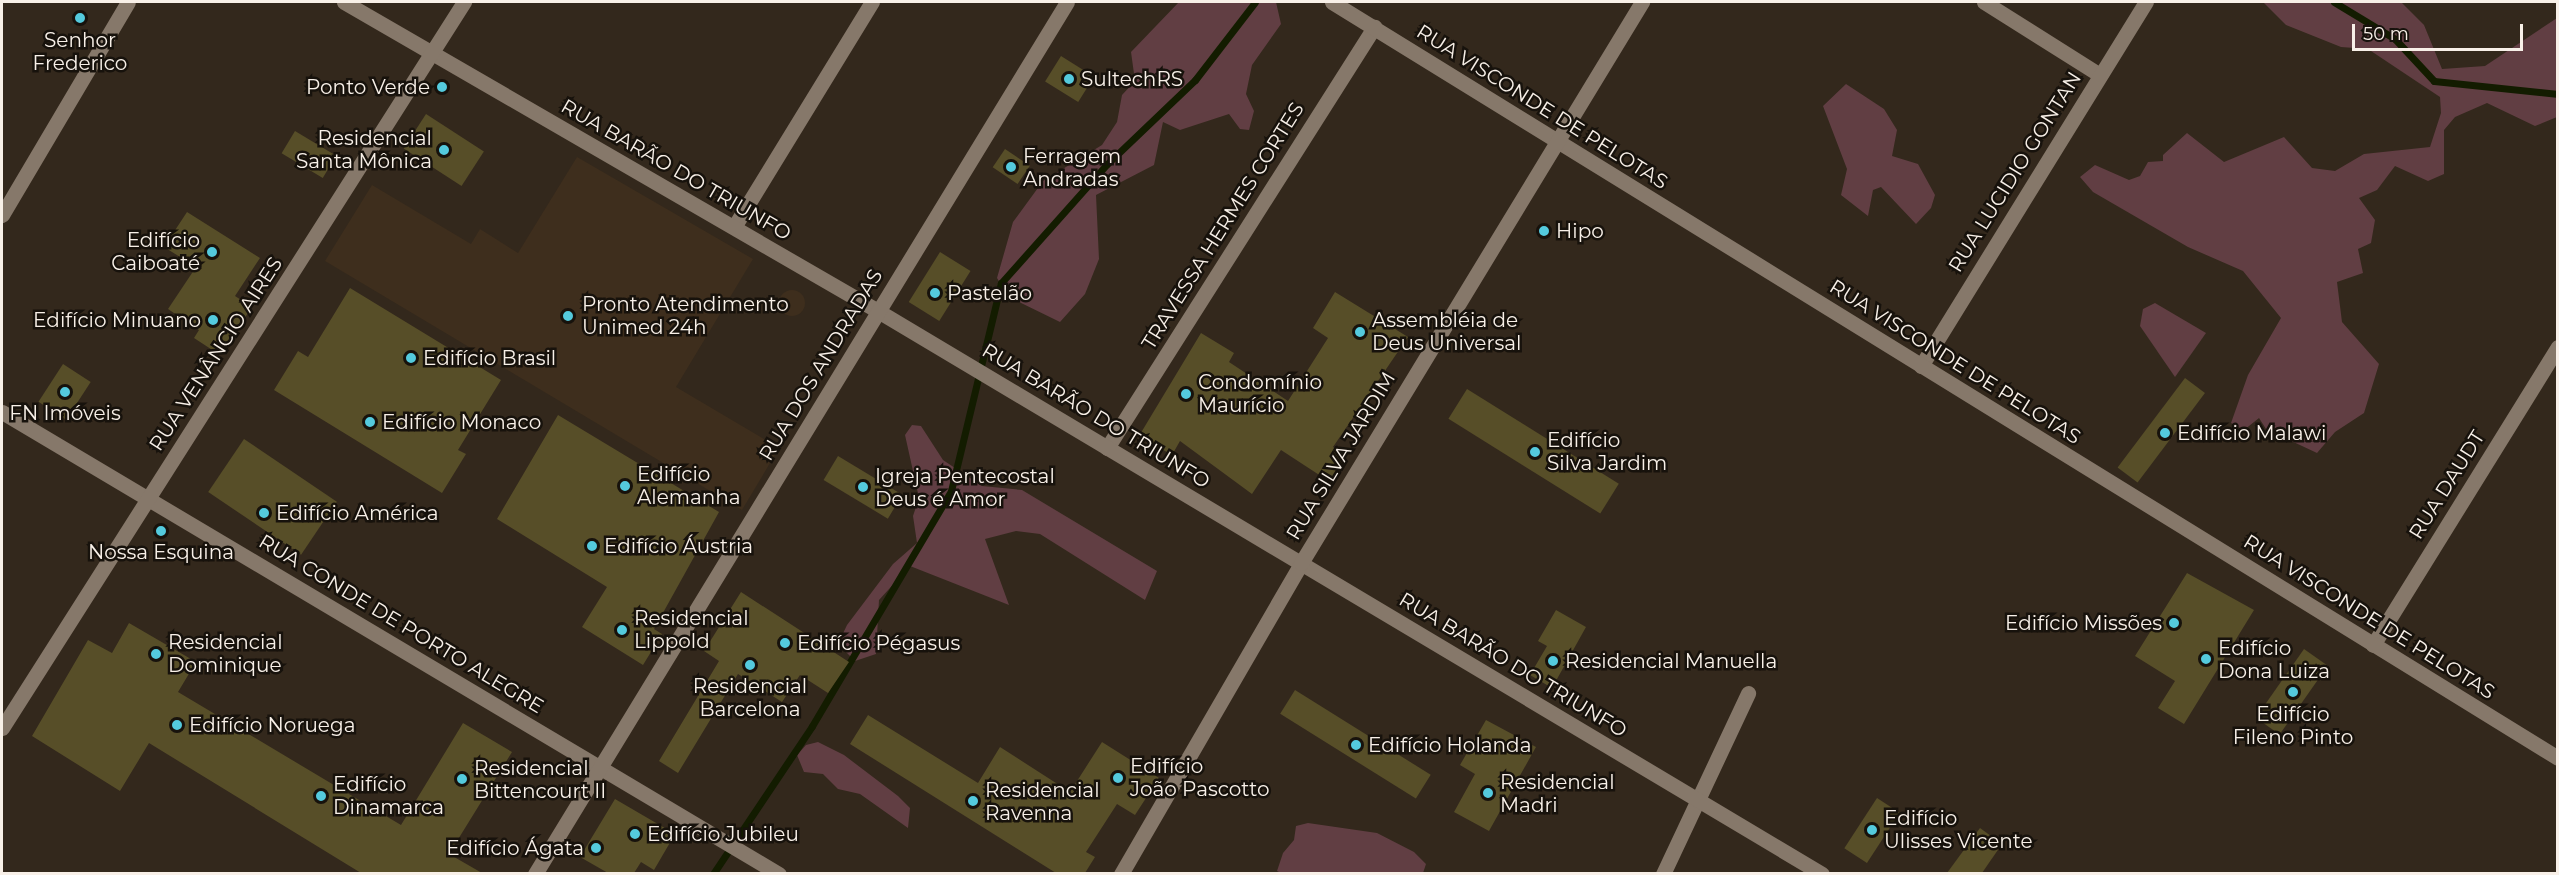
<!DOCTYPE html>
<html>
<head>
<meta charset="utf-8">
<style>
	body { margin:0 }
	#map { position:relative; width:2559px; height:875px; overflow:hidden; background:#33281c; font-family:Montserrat,sans-serif }
	div>[style] { position:absolute }
	[style*='--x'] { left:calc(var(--x)*1px); top:calc(var(--y)*1px); width:calc(var(--w)*1px); rotate:calc(var(--a)*1deg) }
	.built>* { inset:0; background:#3e2e1d }
	.round { border-radius:50% }
	.green>* { inset:0; background:#613e43 }
	.stream>* { height:7px; margin:-3.5px; padding:0 3.5px; transform-origin:3.5px; border-radius:3.5px; background:#131c00 }
	.building>* { inset:0; background:#574e28; transform-origin:0 0 }
	.minor>* { height:15px; margin:-7.5px; padding:0 7.5px; transform-origin:7.5px; border-radius:7.5px; background:#86786a }
	.tertiary>* { height:15px; margin:-7.5px; padding:0 7.5px; transform-origin:7.5px; border-radius:7.5px; background:#86786a }
	.dots>* { width:16px; height:16px; translate:-50% -50%; box-sizing:border-box; border:3px solid #17120c; border-radius:50% }
	span { translate:-50% -50%; white-space:nowrap; text-align:center; line-height:1.15; -webkit-text-stroke:5px #17120c; paint-order:stroke }
	.poi-label { font-size:20px; color:#f8f0e8 }
	.left { translate:0 -50%; text-align:left }
	.right { translate:-100% -50%; text-align:right }
	.street-label { font-size:20px; color:#f8f0e8 }
	.frame { position:absolute; inset:0; border:3px solid #f8f0e8; pointer-events:none }
	.scale { position:absolute; left:2352px; top:24px; width:171px; height:27px; box-sizing:border-box; border:3px solid #f8f0e8; border-top:0; padding-left:8px; font-size:18px; line-height:21px; white-space:nowrap; color:#f8f0e8; -webkit-text-stroke:4px #17120c; paint-order:stroke }
</style>
</head>
<body>
<div id="map">
	<div class="built">
		<i style="clip-path:polygon(577px 157px,753px 259px,676px 387px,779px 448px,742px 510px,325px 261px,372px 185px,471px 244px,480px 229px,518px 253px)"></i>
		<i class="round" style="left:779px;top:290px;width:26px;height:26px"></i>
	</div>
	<div class="green">
		<i style="clip-path:polygon(1276px 2px,1281px 24px,1252px 65px,1246px 94px,1254px 111px,1249px 130px,1240px 129px,1229px 114px,1180px 130px,1163px 122px,1154px 165px,1096px 195px,1099px 259px,1085px 294px,1060px 322px,1009px 297px,997px 278px,1013px 222px,1043px 181px,1102px 145px,1117px 122px,1122px 95px,1135px 81px,1131px 52px,1179px 2px)"></i>
		<i style="clip-path:polygon(2263px 2px,2401px 2px,2424px 25px,2442px 69px,2485px 66px,2557px 18px,2557px 117px,2535px 126px,2487px 103px,2455px 117px,2444px 130px,2444px 174px,2428px 181px,2395px 166px,2377px 190px,2359px 198px,2375px 220px,2371px 243px,2358px 249px,2363px 273px,2337px 282px,2342px 322px,2379px 364px,2364px 413px,2335px 432px,2317px 453px,2266px 429px,2259px 418px,2244px 430px,2231px 423px,2248px 375px,2281px 318px,2243px 271px,2188px 247px,2093px 192px,2080px 177px,2095px 165px,2129px 180px,2140px 176px,2148px 162px,2163px 161px,2163px 155px,2187px 133px,2224px 162px,2284px 137px,2312px 168px,2335px 171px,2364px 154px,2430px 147px,2441px 113px,2440px 97px,2368px 49px,2341px 47px,2286px 25px)"></i>
		<i style="clip-path:polygon(1846px 84px,1884px 109px,1897px 130px,1892px 156px,1918px 164px,1935px 195px,1931px 208px,1916px 224px,1881px 187px,1873px 190px,1868px 216px,1841px 195px,1847px 169px,1823px 106px)"></i>
		<i style="clip-path:polygon(2155px 303px,2206px 333px,2175px 377px,2140px 326px,2143px 309px)"></i>
		<i style="clip-path:polygon(912px 425px,921px 426px,943px 460px,982px 486px,1022px 490px,1157px 571px,1145px 600px,1040px 534px,1016px 531px,985px 539px,1009px 605px,910px 566px,879px 600px,876px 654px,855px 661px,838px 644px,847px 625px,893px 564px,917px 543px,913px 516px,919px 498px,905px 435px)"></i>
		<i style="clip-path:polygon(818px 742px,844px 755px,898px 796px,910px 808px,908px 828px,860px 794px,838px 789px,823px 774px,804px 772px,797px 755px,806px 745px)"></i>
		<i style="clip-path:polygon(1308px 823px,1377px 833px,1414px 852px,1426px 864px,1423px 873px,1281px 873px,1277px 871px,1283px 853px,1294px 840px,1296px 826px)"></i>
	</div>
	<div class="stream">
		<i style="--x:2334;--y:2;--w:71;--a:31.2"></i>
		<i style="--x:2395;--y:39;--w:57;--a:47.1"></i>
		<i style="--x:2434;--y:81;--w:125;--a:6"></i>
		<i style="--x:713;--y:874;--w:178;--a:-56.2"></i>
		<i style="--x:812;--y:726;--w:273;--a:-59.4"></i>
		<i style="--x:951;--y:491;--w:214;--a:-76.5"></i>
		<i style="--x:1001;--y:283;--w:159;--a:-48.3"></i>
		<i style="--x:1107;--y:164;--w:122;--a:-43.7"></i>
		<i style="--x:1195;--y:80;--w:98;--a:-52.4"></i>
	</div>
	<div class="building">
		<i style="left:1061px;top:56px;width:39px;height:30px;rotate:32deg"></i>
		<i style="left:426px;top:114px;width:69px;height:41px;rotate:33deg"></i>
		<i style="left:295px;top:131px;width:48px;height:26px;rotate:31deg"></i>
		<i style="left:1005px;top:149px;width:30px;height:22px;rotate:34deg"></i>
		<i style="clip-path:polygon(187px 212px,260px 258px,235px 296px,252px 307px,220px 355px,194px 338px,199px 330px,168px 309px,196px 267px,164px 247px)"></i>
		<i style="left:940px;top:252px;width:36px;height:59px;rotate:32deg"></i>
		<i style="clip-path:polygon(350px 288px,501px 380px,458px 450px,466px 454px,442px 493px,274px 390px,298px 351px,308px 357px)"></i>
		<i style="clip-path:polygon(1335px 292px,1408px 337px,1333px 447px,1346px 456px,1330px 482px,1281px 450px,1252px 494px,1180px 441px,1172px 455px,1139px 436px,1201px 333px,1234px 353px,1229px 362px,1288px 401px,1328px 338px,1313px 328px)"></i>
		<i style="left:63px;top:364px;width:33px;height:45px;rotate:33deg"></i>
		<i style="left:2185px;top:378px;width:25px;height:112px;rotate:37deg"></i>
		<i style="left:1467px;top:389px;width:179px;height:35px;rotate:32deg"></i>
		<i style="clip-path:polygon(558px 415px,719px 512px,654px 629px,662px 634px,643px 665px,582px 627px,607px 587px,497px 519px)"></i>
		<i style="left:244px;top:439px;width:112px;height:64px;rotate:34deg"></i>
		<i style="left:838px;top:456px;width:75px;height:28px;rotate:31deg"></i>
		<i style="clip-path:polygon(2187px 573px,2254px 610px,2184px 724px,2158px 708px,2175px 681px,2135px 656px)"></i>
		<i style="clip-path:polygon(741px 592px,849px 662px,828px 693px,800px 675px,782px 702px,738px 674px,678px 773px,659px 761px,719px 661px,704px 651px)"></i>
		<i style="clip-path:polygon(1556px 610px,1586px 627px,1552px 688px,1530px 675px,1547px 646px,1538px 641px)"></i>
		<i style="clip-path:polygon(129px 623px,196px 662px,178px 692px,401px 825px,463px 723px,512px 752px,449px 854px,482px 873px,361px 873px,149px 743px,120px 791px,32px 736px,88px 640px,112px 653px)"></i>
		<i style="left:2304px;top:649px;width:29px;height:84px;rotate:35deg"></i>
		<i style="left:1295px;top:690px;width:160px;height:28px;rotate:32deg"></i>
		<i style="clip-path:polygon(868px 715px,978px 783px,1000px 747px,1070px 792px,1102px 742px,1159px 778px,1135px 815px,1117px 804px,1086px 852px,1095px 857px,1085px 873px,1056px 873px,850px 744px)"></i>
		<i style="clip-path:polygon(1486px 720px,1536px 747px,1489px 831px,1454px 812px,1475px 774px,1460px 765px)"></i>
		<i style="left:1877px;top:798px;width:27px;height:60px;rotate:33deg"></i>
		<i style="clip-path:polygon(615px 799px,675px 834px,654px 870px,641px 862px,634px 873px,608px 873px,580px 857px)"></i>
		<i style="clip-path:polygon(1980px 828px,2002px 844px,1982px 873px,1947px 873px)"></i>
	</div>
	<div class="minor">
		<i style="--x:1984;--y:2;--w:137;--a:32.2"></i>
		<i style="--x:2;--y:215;--w:247;--a:-59.4"></i>
		<i style="--x:734;--y:227;--w:264;--a:-58.5"></i>
		<i style="--x:1921;--y:366;--w:428;--a:-58.3"></i>
		<i style="--x:2;--y:412;--w:904;--a:30.74"></i>
		<i style="--x:1107;--y:448;--w:499;--a:-57.6"></i>
		<i style="--x:2373;--y:645;--w:351;--a:-58.2"></i>
		<i style="--x:1663;--y:874;--w:200;--a:-64.8"></i>
	</div>
	<div class="tertiary">
		<i style="--x:344;--y:2;--w:617;--a:30.06"></i>
		<i style="--x:878;--y:311;--w:1099;--a:30.81"></i>
		<i style="--x:1332;--y:2;--w:1440;--a:31.66"></i>
		<i style="--x:2;--y:728;--w:861;--a:-57.53"></i>
		<i style="--x:535;--y:874;--w:1021;--a:-58.61"></i>
		<i style="--x:1121;--y:874;--w:359;--a:-59.9"></i>
		<i style="--x:1301;--y:563;--w:657;--a:-58.71"></i>
	</div>
	<div class="dots">
		<i style="left:80px;top:18px;background:#54cadd"></i>
		<i style="left:1069px;top:79px;background:#54cadd"></i>
		<i style="left:442px;top:87px;background:#54cadd"></i>
		<i style="left:444px;top:150px;background:#54cadd"></i>
		<i style="left:1011px;top:167px;background:#54cadd"></i>
		<i style="left:1544px;top:231px;background:#54cadd"></i>
		<i style="left:212px;top:252px;background:#54cadd"></i>
		<i style="left:935px;top:293px;background:#54cadd"></i>
		<i style="left:568px;top:316px;background:#54cadd"></i>
		<i style="left:213px;top:320px;background:#54cadd"></i>
		<i style="left:1360px;top:332px;background:#54cadd"></i>
		<i style="left:411px;top:358px;background:#54cadd"></i>
		<i style="left:65px;top:392px;background:#54cadd"></i>
		<i style="left:1186px;top:394px;background:#54cadd"></i>
		<i style="left:370px;top:422px;background:#54cadd"></i>
		<i style="left:2165px;top:433px;background:#54cadd"></i>
		<i style="left:1535px;top:452px;background:#54cadd"></i>
		<i style="left:625px;top:486px;background:#54cadd"></i>
		<i style="left:863px;top:487px;background:#54cadd"></i>
		<i style="left:264px;top:513px;background:#54cadd"></i>
		<i style="left:161px;top:531px;background:#54cadd"></i>
		<i style="left:592px;top:546px;background:#54cadd"></i>
		<i style="left:2174px;top:623px;background:#54cadd"></i>
		<i style="left:622px;top:630px;background:#54cadd"></i>
		<i style="left:785px;top:643px;background:#54cadd"></i>
		<i style="left:156px;top:654px;background:#54cadd"></i>
		<i style="left:2206px;top:659px;background:#54cadd"></i>
		<i style="left:1553px;top:661px;background:#54cadd"></i>
		<i style="left:750px;top:665px;background:#54cadd"></i>
		<i style="left:2293px;top:692px;background:#54cadd"></i>
		<i style="left:177px;top:725px;background:#54cadd"></i>
		<i style="left:1356px;top:745px;background:#54cadd"></i>
		<i style="left:1118px;top:778px;background:#54cadd"></i>
		<i style="left:462px;top:779px;background:#54cadd"></i>
		<i style="left:1488px;top:793px;background:#54cadd"></i>
		<i style="left:321px;top:796px;background:#54cadd"></i>
		<i style="left:973px;top:801px;background:#54cadd"></i>
		<i style="left:1872px;top:830px;background:#54cadd"></i>
		<i style="left:635px;top:834px;background:#54cadd"></i>
		<i style="left:596px;top:848px;background:#54cadd"></i>
	</div>
	<div class="poi-label">
		<span style="left:80px;top:52px">Senhor<br>Frederico</span>
		<span class="left" style="left:1081px;top:79px">SultechRS</span>
		<span class="right" style="left:430px;top:87px">Ponto Verde</span>
		<span class="right" style="left:432px;top:150px">Residencial<br>Santa Mônica</span>
		<span class="left" style="left:1023px;top:168px">Ferragem<br>Andradas</span>
		<span class="left" style="left:1556px;top:231px">Hipo</span>
		<span class="right" style="left:200px;top:252px">Edifício<br>Caiboaté</span>
		<span class="left" style="left:947px;top:293px">Pastelão</span>
		<span class="left" style="left:582px;top:316px">Pronto Atendimento<br>Unimed 24h</span>
		<span class="right" style="left:201px;top:320px">Edifício Minuano</span>
		<span class="left" style="left:1372px;top:332px">Assembléia de<br>Deus Universal</span>
		<span class="left" style="left:423px;top:358px">Edifício Brasil</span>
		<span class="left" style="left:1198px;top:394px">Condomínio<br>Maurício</span>
		<span style="left:65px;top:413px">FN Imóveis</span>
		<span class="left" style="left:382px;top:422px">Edifício Monaco</span>
		<span class="left" style="left:2177px;top:433px">Edifício Malawi</span>
		<span class="left" style="left:1547px;top:452px">Edifício<br>Silva Jardim</span>
		<span class="left" style="left:637px;top:486px">Edifício<br>Alemanha</span>
		<span class="left" style="left:875px;top:488px">Igreja Pentecostal<br>Deus é Amor</span>
		<span class="left" style="left:276px;top:513px">Edifício América</span>
		<span class="left" style="left:604px;top:546px">Edifício Áustria</span>
		<span style="left:161px;top:552px">Nossa Esquina</span>
		<span class="left" style="left:634px;top:630px">Residencial<br>Lippold</span>
		<span class="right" style="left:2162px;top:623px">Edifício Missões</span>
		<span class="left" style="left:168px;top:654px">Residencial<br>Dominique</span>
		<span class="left" style="left:797px;top:643px">Edifício Pégasus</span>
		<span class="left" style="left:2218px;top:660px">Edifício<br>Dona Luiza</span>
		<span class="left" style="left:1565px;top:661px">Residencial Manuella</span>
		<span style="left:750px;top:698px">Residencial<br>Barcelona</span>
		<span style="left:2293px;top:726px">Edifício<br>Fileno Pinto</span>
		<span class="left" style="left:189px;top:725px">Edifício Noruega</span>
		<span class="left" style="left:1368px;top:745px">Edifício Holanda</span>
		<span class="left" style="left:1130px;top:778px">Edifício<br>João Pascotto</span>
		<span class="left" style="left:474px;top:780px">Residencial<br>Bittencourt II</span>
		<span class="left" style="left:1500px;top:794px">Residencial<br>Madri</span>
		<span class="left" style="left:333px;top:796px">Edifício<br>Dinamarca</span>
		<span class="left" style="left:985px;top:802px">Residencial<br>Ravenna</span>
		<span class="left" style="left:1884px;top:830px">Edifício<br>Ulisses Vicente</span>
		<span class="left" style="left:647px;top:834px">Edifício Jubileu</span>
		<span class="right" style="left:584px;top:848px">Edifício Ágata</span>
	</div>
	<div class="street-label">
		<span style="left:1542px;top:107px;rotate:32deg">RUA VISCONDE DE PELOTAS</span>
		<span style="left:676px;top:170px;rotate:30deg">RUA BARÃO DO TRIUNFO</span>
		<span style="left:2015px;top:172px;rotate:-58deg">RUA LUCIDIO GONTAN</span>
		<span style="left:1223px;top:226px;rotate:-58deg">TRAVESSA HERMES CORTES</span>
		<span style="left:216px;top:354px;rotate:-57deg">RUA VENÂNCIO AIRES</span>
		<span style="left:1955px;top:362px;rotate:32deg">RUA VISCONDE DE PELOTAS</span>
		<span style="left:821px;top:365px;rotate:-59deg">RUA DOS ANDRADAS</span>
		<span style="left:1096px;top:416px;rotate:31deg">RUA BARÃO DO TRIUNFO</span>
		<span style="left:1341px;top:456px;rotate:-59deg">RUA SILVA JARDIM</span>
		<span style="left:2447px;top:485px;rotate:-58deg">RUA DAUDT</span>
		<span style="left:2369px;top:617px;rotate:32deg">RUA VISCONDE DE PELOTAS</span>
		<span style="left:401px;top:624px;rotate:31deg">RUA CONDE DE PORTO ALEGRE</span>
		<span style="left:1513px;top:665px;rotate:31deg">RUA BARÃO DO TRIUNFO</span>
	</div>
	<div class="frame"></div>
	<div class="scale">50 m</div>
</div>
</body>
</html>
